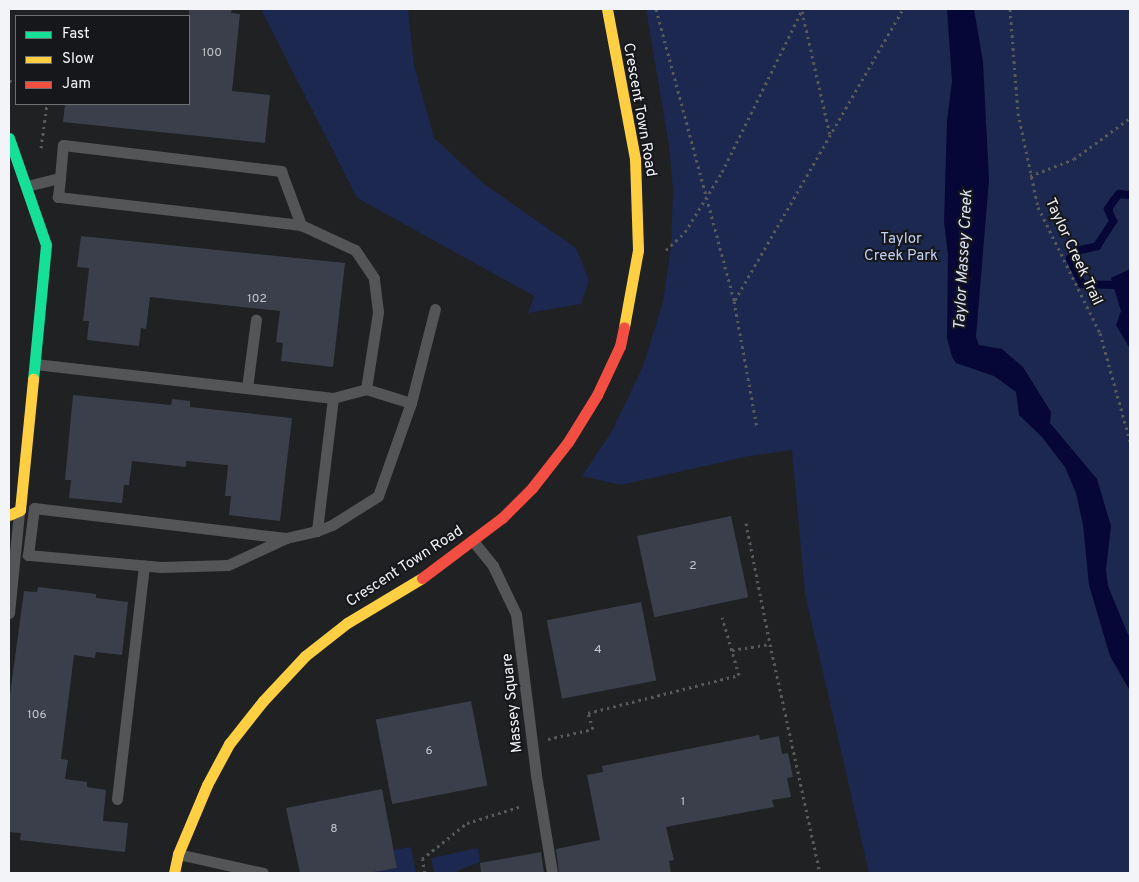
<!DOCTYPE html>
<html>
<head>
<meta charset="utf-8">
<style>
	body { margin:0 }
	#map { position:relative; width:1139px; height:882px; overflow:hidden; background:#1f2123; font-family:Overpass,sans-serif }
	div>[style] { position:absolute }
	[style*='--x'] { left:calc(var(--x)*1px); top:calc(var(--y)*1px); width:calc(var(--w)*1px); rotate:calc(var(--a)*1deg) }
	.green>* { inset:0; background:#1c284f }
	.water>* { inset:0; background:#060737 }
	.stream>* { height:8px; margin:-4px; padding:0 4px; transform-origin:4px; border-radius:4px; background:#060737 }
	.building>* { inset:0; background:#3a3f4b; transform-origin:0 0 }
	.path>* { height:3px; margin-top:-1.5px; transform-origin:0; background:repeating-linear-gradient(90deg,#58595a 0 2.5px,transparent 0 6.5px) }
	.lane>* { height:11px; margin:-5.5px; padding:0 5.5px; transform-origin:5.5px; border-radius:5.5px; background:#545557 }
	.fast>* { height:11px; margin:-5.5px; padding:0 5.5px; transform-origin:5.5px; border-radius:5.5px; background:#16e098 }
	.slow>* { height:11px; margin:-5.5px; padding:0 5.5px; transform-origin:5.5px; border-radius:5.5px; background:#ffcf43 }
	.jam>* { height:11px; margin:-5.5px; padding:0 5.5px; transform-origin:5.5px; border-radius:5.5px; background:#f24e42 }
	span { translate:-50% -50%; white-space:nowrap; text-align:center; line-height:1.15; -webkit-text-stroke:4px #15171b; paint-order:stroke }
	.number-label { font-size:12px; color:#c5c7cc }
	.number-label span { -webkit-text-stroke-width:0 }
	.street-label { font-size:15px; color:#f3f4f7 }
	.park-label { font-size:15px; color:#c2d0f4 }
	.water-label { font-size:16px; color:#dce3f5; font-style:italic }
	.frame { position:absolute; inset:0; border:10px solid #f3f4f7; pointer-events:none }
	.legend { position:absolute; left:15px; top:15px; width:175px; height:90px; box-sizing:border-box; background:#15171b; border:1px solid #6e6f73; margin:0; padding:6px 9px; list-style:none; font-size:15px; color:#f3f4f7 }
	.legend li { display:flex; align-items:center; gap:10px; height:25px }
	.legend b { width:25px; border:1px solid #6e6f73 }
</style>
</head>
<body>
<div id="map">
	<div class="green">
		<i style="clip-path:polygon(261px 9px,408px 9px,414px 65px,434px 138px,484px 184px,576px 248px,589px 280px,581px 304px,528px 313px,534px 296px,357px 198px)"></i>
		<i style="clip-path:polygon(646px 9px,1130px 9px,1130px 873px,869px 873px,805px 594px,792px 450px,749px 456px,621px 485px,582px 476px,612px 431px,643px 366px,663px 302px,671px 245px,673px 190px,669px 146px)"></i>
		<i style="clip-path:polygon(411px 847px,416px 873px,368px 873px,397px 868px,394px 850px)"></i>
		<i style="clip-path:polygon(478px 848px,480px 862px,457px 871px,457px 873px,434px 873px,431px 858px)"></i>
	</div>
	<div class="water">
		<i style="clip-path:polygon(947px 9px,974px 9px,983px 62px,989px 180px,976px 337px,979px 345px,1002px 349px,1023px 367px,1051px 412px,1050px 423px,1097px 479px,1111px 526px,1106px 570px,1108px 586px,1130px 639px,1130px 691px,1110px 656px,1089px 585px,1083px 525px,1076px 493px,1065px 467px,1042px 437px,1019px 415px,1016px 392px,994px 376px,956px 363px,952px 357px,947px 338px,948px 255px,944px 222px,947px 121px,952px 81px)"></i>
		<i style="clip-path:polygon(1130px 269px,1130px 349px,1116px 325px,1121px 311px,1111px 278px)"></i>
	</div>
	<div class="stream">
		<i style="--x:1114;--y:285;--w:32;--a:-178"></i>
		<i style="--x:1082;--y:284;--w:28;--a:-116"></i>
		<i style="--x:1070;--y:259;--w:10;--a:-53"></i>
		<i style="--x:1076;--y:251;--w:22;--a:-13"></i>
		<i style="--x:1097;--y:246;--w:30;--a:-57"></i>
		<i style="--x:1113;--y:221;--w:13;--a:-113"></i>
		<i style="--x:1108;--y:209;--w:11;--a:-56"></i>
		<i style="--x:1114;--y:200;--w:8;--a:-50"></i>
		<i style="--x:1119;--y:194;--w:11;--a:5"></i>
	</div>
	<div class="building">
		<i style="clip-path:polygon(189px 9px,232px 9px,231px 13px,240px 14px,232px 91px,270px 95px,265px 143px,63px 122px,65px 104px,189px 104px)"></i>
		<i style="clip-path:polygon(81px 236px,345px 263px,333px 367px,281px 361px,283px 343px,276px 342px,280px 311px,150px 297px,146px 329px,141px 328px,139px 346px,87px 340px,89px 321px,83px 321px,89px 268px,77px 267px)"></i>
		<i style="clip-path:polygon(73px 395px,171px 405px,172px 399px,190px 401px,190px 407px,292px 418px,280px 521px,229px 515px,231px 496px,225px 496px,228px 465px,186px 461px,186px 467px,132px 461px,129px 485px,124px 485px,122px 503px,69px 498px,71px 480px,65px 480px)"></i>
		<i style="left:731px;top:516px;width:83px;height:96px;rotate:78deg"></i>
		<i style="clip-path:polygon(38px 587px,96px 594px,96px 598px,128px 602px,122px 655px,96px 652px,95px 658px,74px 655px,61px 759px,68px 760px,65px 779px,87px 782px,87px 787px,106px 790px,103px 821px,128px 823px,125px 852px,20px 840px,21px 833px,9px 832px,9px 702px,24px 591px,37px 592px)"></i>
		<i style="left:641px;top:602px;width:80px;height:96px;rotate:79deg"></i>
		<i style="left:471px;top:701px;width:86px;height:97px;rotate:79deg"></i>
		<i style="clip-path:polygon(759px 735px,760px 740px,779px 736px,782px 754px,788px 753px,793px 777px,787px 778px,791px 797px,772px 800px,774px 807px,666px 827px,674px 860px,669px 861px,671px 873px,559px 873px,556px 849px,600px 840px,587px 775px,603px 772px,602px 766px)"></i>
		<i style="clip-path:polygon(382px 789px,397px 868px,368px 873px,300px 873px,286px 808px)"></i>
		<i style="clip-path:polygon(541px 852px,544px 873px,481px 873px,480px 863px)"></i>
	</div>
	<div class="path">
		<i style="--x:656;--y:9;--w:302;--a:75"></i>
		<i style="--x:734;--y:301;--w:129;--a:79.7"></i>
		<i style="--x:1010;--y:9;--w:104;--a:85.6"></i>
		<i style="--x:1018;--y:113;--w:96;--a:78"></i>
		<i style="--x:1038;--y:207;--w:140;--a:63.8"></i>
		<i style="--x:1100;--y:333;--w:112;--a:74.5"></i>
		<i style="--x:802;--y:11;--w:127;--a:77.3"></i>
		<i style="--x:9;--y:81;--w:7;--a:8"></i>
		<i style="--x:41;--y:148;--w:44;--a:-82.2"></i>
		<i style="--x:1030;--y:176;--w:47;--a:-21.1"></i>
		<i style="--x:1074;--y:159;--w:69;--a:-36.2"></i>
		<i style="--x:666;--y:250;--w:26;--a:-43"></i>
		<i style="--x:685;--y:232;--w:70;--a:-58.3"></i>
		<i style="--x:722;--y:172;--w:181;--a:-63.7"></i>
		<i style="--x:735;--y:300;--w:336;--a:-60"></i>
		<i style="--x:746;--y:523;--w:123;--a:78.8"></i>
		<i style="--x:732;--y:650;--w:38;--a:-9"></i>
		<i style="--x:770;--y:644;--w:234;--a:77.7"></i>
		<i style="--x:548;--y:739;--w:46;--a:-12.5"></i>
		<i style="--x:593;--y:729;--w:17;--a:-107"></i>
		<i style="--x:588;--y:713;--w:156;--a:-14.1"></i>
		<i style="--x:739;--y:675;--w:60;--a:-106.3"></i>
		<i style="--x:425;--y:873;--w:14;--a:-102"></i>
		<i style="--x:422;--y:859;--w:58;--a:-38.7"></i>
		<i style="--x:467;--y:823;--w:58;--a:-17.2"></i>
	</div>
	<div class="lane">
		<i style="--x:27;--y:186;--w:34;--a:-14"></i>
		<i style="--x:60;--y:178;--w:33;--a:-85"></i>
		<i style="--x:63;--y:145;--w:220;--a:6.8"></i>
		<i style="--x:281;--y:171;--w:58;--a:69.7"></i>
		<i style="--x:301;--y:225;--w:245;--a:-173.4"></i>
		<i style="--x:58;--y:197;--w:19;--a:-84"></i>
		<i style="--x:35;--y:364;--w:300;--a:6.5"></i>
		<i style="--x:333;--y:398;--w:34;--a:-15"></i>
		<i style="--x:366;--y:389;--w:78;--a:-81.1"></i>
		<i style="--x:378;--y:312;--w:34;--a:-97"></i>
		<i style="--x:374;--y:278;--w:34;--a:-124"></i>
		<i style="--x:355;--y:250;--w:60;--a:-155.2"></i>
		<i style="--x:247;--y:388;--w:69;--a:-82.5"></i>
		<i style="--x:366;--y:389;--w:47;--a:17.3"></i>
		<i style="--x:411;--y:403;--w:97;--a:-75.7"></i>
		<i style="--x:333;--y:398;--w:134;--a:96.9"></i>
		<i style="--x:317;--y:531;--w:16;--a:-22"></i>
		<i style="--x:332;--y:525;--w:54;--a:-32.2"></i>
		<i style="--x:378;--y:496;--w:99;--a:-70.5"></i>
		<i style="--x:286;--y:538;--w:64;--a:155"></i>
		<i style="--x:228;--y:565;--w:67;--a:178.3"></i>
		<i style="--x:161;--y:567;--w:134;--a:-174.8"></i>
		<i style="--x:28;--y:555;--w:47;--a:-82.7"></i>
		<i style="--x:34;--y:508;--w:254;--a:6.8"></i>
		<i style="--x:286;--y:538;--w:32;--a:-13"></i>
		<i style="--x:473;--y:541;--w:32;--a:51"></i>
		<i style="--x:493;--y:566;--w:53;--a:64.4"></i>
		<i style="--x:516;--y:614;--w:162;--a:82.9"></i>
		<i style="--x:536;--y:775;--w:99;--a:80.7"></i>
		<i style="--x:9;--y:613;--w:101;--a:-84.3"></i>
		<i style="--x:117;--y:799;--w:235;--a:-83.4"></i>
		<i style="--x:178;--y:854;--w:87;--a:12.6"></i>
	</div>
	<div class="fast">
		<i style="--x:9;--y:138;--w:113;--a:70.9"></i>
		<i style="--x:46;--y:245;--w:135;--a:95.5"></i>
	</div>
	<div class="slow">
		<i style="--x:607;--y:9;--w:153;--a:79.4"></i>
		<i style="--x:635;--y:159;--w:91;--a:88.1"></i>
		<i style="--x:638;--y:250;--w:78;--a:100.3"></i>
		<i style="--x:9;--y:515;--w:12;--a:-24"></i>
		<i style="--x:20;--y:510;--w:132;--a:-84.3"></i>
		<i style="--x:174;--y:873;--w:19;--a:-78"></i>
		<i style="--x:178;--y:854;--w:75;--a:-67.2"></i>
		<i style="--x:207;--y:785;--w:47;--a:-61.8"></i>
		<i style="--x:229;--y:744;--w:55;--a:-51.7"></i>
		<i style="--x:263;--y:701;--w:62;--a:-47"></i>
		<i style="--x:305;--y:656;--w:53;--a:-38.2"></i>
		<i style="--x:347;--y:623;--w:87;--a:-31"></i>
	</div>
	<div class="jam">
		<i style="--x:422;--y:578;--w:100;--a:-36.9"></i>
		<i style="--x:502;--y:518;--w:42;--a:-45"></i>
		<i style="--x:532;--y:488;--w:58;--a:-52"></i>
		<i style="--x:568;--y:442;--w:55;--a:-58.3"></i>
		<i style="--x:597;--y:395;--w:54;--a:-64.9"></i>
		<i style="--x:620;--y:346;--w:19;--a:-78"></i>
	</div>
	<div class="number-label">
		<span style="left:212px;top:54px">100</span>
		<span style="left:257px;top:300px">102</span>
		<span style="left:693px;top:567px">2</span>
		<span style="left:598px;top:651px">4</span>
		<span style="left:37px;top:716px">106</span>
		<span style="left:429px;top:752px">6</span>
		<span style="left:683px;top:803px">1</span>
		<span style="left:334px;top:830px">8</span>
	</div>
	<div class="street-label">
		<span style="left:639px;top:110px;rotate:80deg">Crescent Town Road</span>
		<span style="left:1073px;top:252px;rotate:65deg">Taylor Creek Trail</span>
		<span style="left:405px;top:567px;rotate:-33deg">Crescent Town Road</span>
		<span style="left:513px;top:703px;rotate:-96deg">Massey Square</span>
	</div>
	<div class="park-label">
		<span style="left:901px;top:248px">Taylor<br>Creek Park</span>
	</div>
	<div class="water-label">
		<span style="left:964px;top:260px;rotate:-87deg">Taylor Massey Creek</span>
	</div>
	<div class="frame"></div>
	<ul class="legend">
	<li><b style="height:6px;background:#16e098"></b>Fast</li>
	<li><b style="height:6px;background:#ffcf43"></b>Slow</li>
	<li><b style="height:6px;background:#f24e42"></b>Jam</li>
	</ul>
</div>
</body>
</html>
